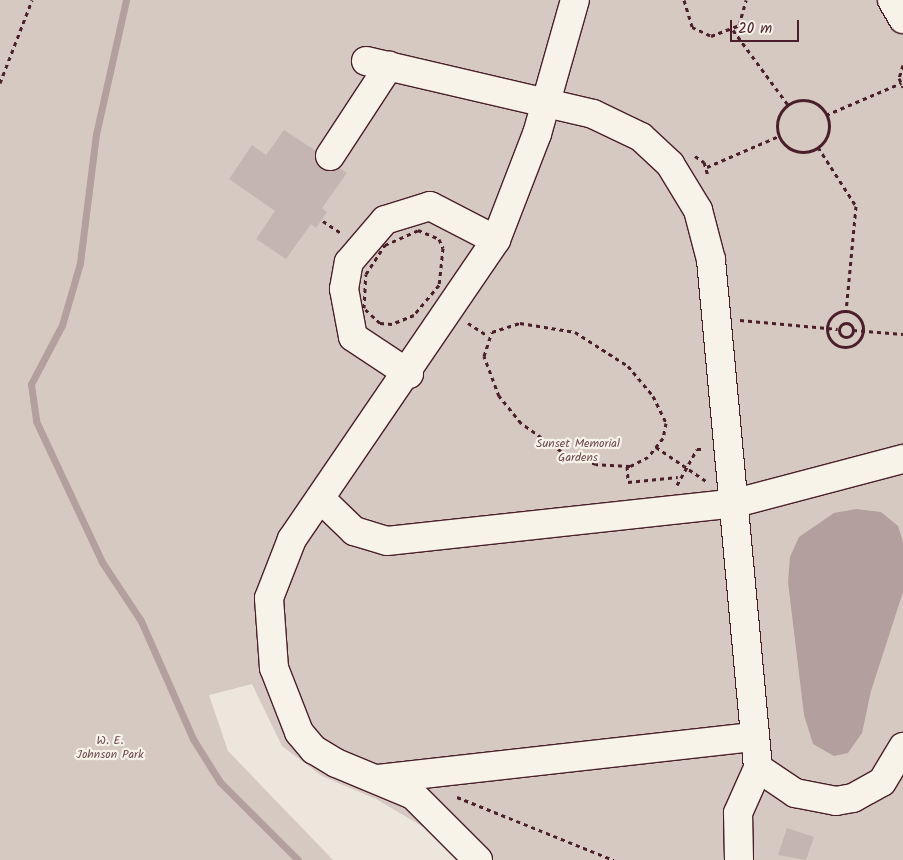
<!DOCTYPE html>
<html>
<head>
<meta charset="utf-8">
<style>
	body { margin:0 }
	#map { position:relative; width:903px; height:860px; overflow:hidden; background:#ece6dd; font-family:Kalam,sans-serif }
	div>[style] { position:absolute }
	[style*='--x'] { left:calc(var(--x)*1px); top:calc(var(--y)*1px); width:calc(var(--w)*1px); rotate:calc(var(--a)*1deg) }
	.green>* { inset:0; background:#d5c9c2 }
	.water>* { inset:0; background:#b39f9d }
	.stream>* { height:7px; margin:-3.5px; padding:0 3.5px; transform-origin:3.5px; border-radius:3.5px; background:#b39f9d }
	.building>* { inset:0; background:#c4b5b0 }
	.path>* { height:3px; margin-top:-1.5px; transform-origin:0; background:repeating-linear-gradient(90deg,#4a1f2b 0 4px,transparent 0 8px) }
	.path>.ring { margin:-1.5px; padding:0; box-sizing:content-box; background:none; border:3px solid #4a1f2b; border-radius:50% }
	.roads { filter:drop-shadow(1px 0 #4a1f2b) drop-shadow(-1px 0 #4a1f2b) drop-shadow(0 1px #4a1f2b) drop-shadow(0 -1px #4a1f2b) }
	.minor>* { height:28px; margin:-14px; padding:0 14px; transform-origin:14px; border-radius:14px; background:#f7f3e8 }
	span { translate:-50% -50%; white-space:nowrap; text-align:center; line-height:1.15; -webkit-text-stroke:4.5px #f7f3e8; paint-order:stroke }
	.park-label { font-size:12px; color:#6d4a51 }
	.scale { position:absolute; left:730px; top:20px; width:69px; height:22px; box-sizing:border-box; border:2px solid #4a1f2b; border-top:0; padding-left:6px; font-size:15px; line-height:18px; white-space:nowrap; color:#4a1f2b; -webkit-text-stroke:4px #f7f3e8; paint-order:stroke }
</style>
</head>
<body>
<div id="map">
	<div class="green">
		<i style="clip-path:polygon(0 0,903px 0,903px 860px,457px 860px,432px 832px,376px 799px,322px 776px,282px 746px,252px 684px,209px 695px,228px 751px,333px 860px,0 860px)"></i>
	</div>
	<div class="water">
		<i style="clip-path:polygon(856px 509px,881px 512px,898px 526px,903px 542px,903px 592px,871px 691px,862px 733px,848px 753px,834px 756px,813px 744px,804px 715px,788px 582px,790px 557px,799px 537px,834px 513px)"></i>
	</div>
	<div class="stream">
		<i style="--x:126;--y:0;--w:137;--a:102.6"></i>
		<i style="--x:96;--y:134;--w:130;--a:97.1"></i>
		<i style="--x:80;--y:263;--w:65;--a:106.2"></i>
		<i style="--x:62;--y:325;--w:67;--a:117.7"></i>
		<i style="--x:31;--y:384;--w:37;--a:82"></i>
		<i style="--x:36;--y:421;--w:156;--a:64.9"></i>
		<i style="--x:102;--y:562;--w:71;--a:56.5"></i>
		<i style="--x:141;--y:621;--w:129;--a:66.2"></i>
		<i style="--x:193;--y:739;--w:51;--a:57.9"></i>
		<i style="--x:220;--y:782;--w:110;--a:45"></i>
	</div>
	<div class="building">
		<i style="clip-path:polygon(284px 130px,316px 151px,321px 169px,340px 168px,347px 173px,322px 208px,327px 212px,316px 228px,311px 224px,286px 259px,256px 239px,275px 211px,229px 179px,252px 145px,266px 155px)"></i>
		<i style="clip-path:polygon(787px 828px,814px 837px,806px 860px,778px 855px)"></i>
	</div>
	<div class="path">
		<i style="--x:684;--y:0;--w:28;--a:73"></i>
		<i style="--x:692;--y:27;--w:21;--a:25"></i>
		<i style="--x:711;--y:36;--w:30;--a:-21"></i>
		<i style="--x:739;--y:25;--w:26;--a:-74"></i>
		<i style="--x:733;--y:30;--w:93;--a:53.7"></i>
		<i style="--x:903;--y:65;--w:14;--a:107"></i>
		<i style="--x:899;--y:78;--w:10;--a:66"></i>
		<i style="--x:0;--y:83;--w:89;--a:-68.9"></i>
		<i class="ring" style="left:777px;top:100px;width:49px;height:49px"></i>
		<i style="--x:826;--y:115;--w:82;--a:-23.1"></i>
		<i style="--x:818;--y:147;--w:70;--a:57.2"></i>
		<i style="--x:856;--y:206;--w:106;--a:95.4"></i>
		<i style="--x:695;--y:156;--w:11;--a:34"></i>
		<i style="--x:704;--y:162;--w:15;--a:74"></i>
		<i style="--x:707;--y:167;--w:78;--a:-23.3"></i>
		<i style="--x:323;--y:221;--w:23;--a:34"></i>
		<i style="--x:418;--y:230;--w:23;--a:23"></i>
		<i style="--x:439;--y:239;--w:10;--a:66"></i>
		<i style="--x:443;--y:248;--w:37;--a:96"></i>
		<i style="--x:439;--y:285;--w:39;--a:130"></i>
		<i style="--x:414;--y:315;--w:24;--a:158"></i>
		<i style="--x:392;--y:324;--w:12;--a:-175"></i>
		<i style="--x:380;--y:323;--w:22;--a:-137"></i>
		<i style="--x:364;--y:308;--w:34;--a:-87"></i>
		<i style="--x:366;--y:274;--w:35;--a:-57"></i>
		<i style="--x:385;--y:245;--w:36;--a:-24"></i>
		<i class="ring" style="left:827px;top:311px;width:33px;height:33px"></i>
		<i style="--x:740;--y:320;--w:98;--a:5.2"></i>
		<i class="ring" style="left:839px;top:323px;width:11px;height:11px"></i>
		<i style="--x:468;--y:323;--w:24;--a:33"></i>
		<i style="--x:520;--y:323;--w:56;--a:9.3"></i>
		<i style="--x:575;--y:332;--w:63;--a:32.7"></i>
		<i style="--x:628;--y:366;--w:39;--a:50"></i>
		<i style="--x:653;--y:396;--w:30;--a:64"></i>
		<i style="--x:666;--y:423;--w:15;--a:101"></i>
		<i style="--x:663;--y:438;--w:24;--a:128"></i>
		<i style="--x:648;--y:457;--w:20;--a:153"></i>
		<i style="--x:630;--y:466;--w:34;--a:-177"></i>
		<i style="--x:596;--y:464;--w:37;--a:-160"></i>
		<i style="--x:561;--y:451;--w:49;--a:-145"></i>
		<i style="--x:521;--y:423;--w:35;--a:-129"></i>
		<i style="--x:499;--y:396;--w:43;--a:-110.6"></i>
		<i style="--x:484;--y:356;--w:25;--a:-72"></i>
		<i style="--x:492;--y:332;--w:29;--a:-18"></i>
		<i style="--x:853;--y:330;--w:50;--a:4.6"></i>
		<i style="--x:656;--y:447;--w:60;--a:34.2"></i>
		<i style="--x:627;--y:466;--w:16;--a:86"></i>
		<i style="--x:628;--y:482;--w:50;--a:-5.7"></i>
		<i style="--x:677;--y:485;--w:41;--a:-60.9"></i>
		<i style="--x:697;--y:449;--w:7;--a:0"></i>
		<i style="--x:457;--y:797;--w:169;--a:21.9"></i>
	</div>
	<div class="roads">
		<div class="minor">
			<i style="--x:892;--y:0;--w:22;--a:60"></i>
			<i style="--x:366;--y:61;--w:233;--a:13.1"></i>
			<i style="--x:593;--y:114;--w:53;--a:25.6"></i>
			<i style="--x:641;--y:137;--w:40;--a:43"></i>
			<i style="--x:670;--y:164;--w:54;--a:58.7"></i>
			<i style="--x:698;--y:210;--w:52;--a:75.4"></i>
			<i style="--x:711;--y:260;--w:510;--a:84.71"></i>
			<i style="--x:758;--y:768;--w:45;--a:34"></i>
			<i style="--x:795;--y:793;--w:42;--a:11"></i>
			<i style="--x:836;--y:801;--w:17;--a:-10"></i>
			<i style="--x:853;--y:798;--w:33;--a:-29"></i>
			<i style="--x:882;--y:782;--w:41;--a:-59"></i>
			<i style="--x:330;--y:156;--w:108;--a:-56.8"></i>
			<i style="--x:409;--y:374;--w:67;--a:-146.5"></i>
			<i style="--x:353;--y:337;--w:49;--a:-100.6"></i>
			<i style="--x:344;--y:289;--w:27;--a:-80"></i>
			<i style="--x:349;--y:262;--w:55;--a:-49.4"></i>
			<i style="--x:385;--y:220;--w:47;--a:-17.3"></i>
			<i style="--x:430;--y:206;--w:74;--a:27.3"></i>
			<i style="--x:322;--y:500;--w:45;--a:44.1"></i>
			<i style="--x:354;--y:531;--w:34;--a:17"></i>
			<i style="--x:387;--y:541;--w:351;--a:-6.2"></i>
			<i style="--x:736;--y:503;--w:173;--a:-14.8"></i>
			<i style="--x:378;--y:779;--w:379;--a:-6.4"></i>
			<i style="--x:478;--y:860;--w:92;--a:-135"></i>
			<i style="--x:413;--y:795;--w:83;--a:-157.4"></i>
			<i style="--x:336;--y:763;--w:26;--a:-149"></i>
			<i style="--x:314;--y:750;--w:23;--a:-130"></i>
			<i style="--x:299;--y:732;--w:69;--a:-111.3"></i>
			<i style="--x:274;--y:668;--w:70;--a:-94.1"></i>
			<i style="--x:269;--y:598;--w:63;--a:-68.7"></i>
			<i style="--x:292;--y:539;--w:362;--a:-55.7"></i>
			<i style="--x:496;--y:240;--w:114;--a:-68.9"></i>
			<i style="--x:537;--y:134;--w:139;--a:-74.2"></i>
			<i style="--x:739;--y:860;--w:47;--a:-91.2"></i>
			<i style="--x:738;--y:813;--w:49;--a:-66"></i>
		</div>
	</div>
	<div class="park-label">
		<span style="left:578px;top:451px">Sunset Memorial<br>Gardens</span>
		<span style="left:110px;top:748px">W. E.<br>Johnson Park</span>
	</div>
	<div class="scale">20 m</div>
</div>
</body>
</html>
